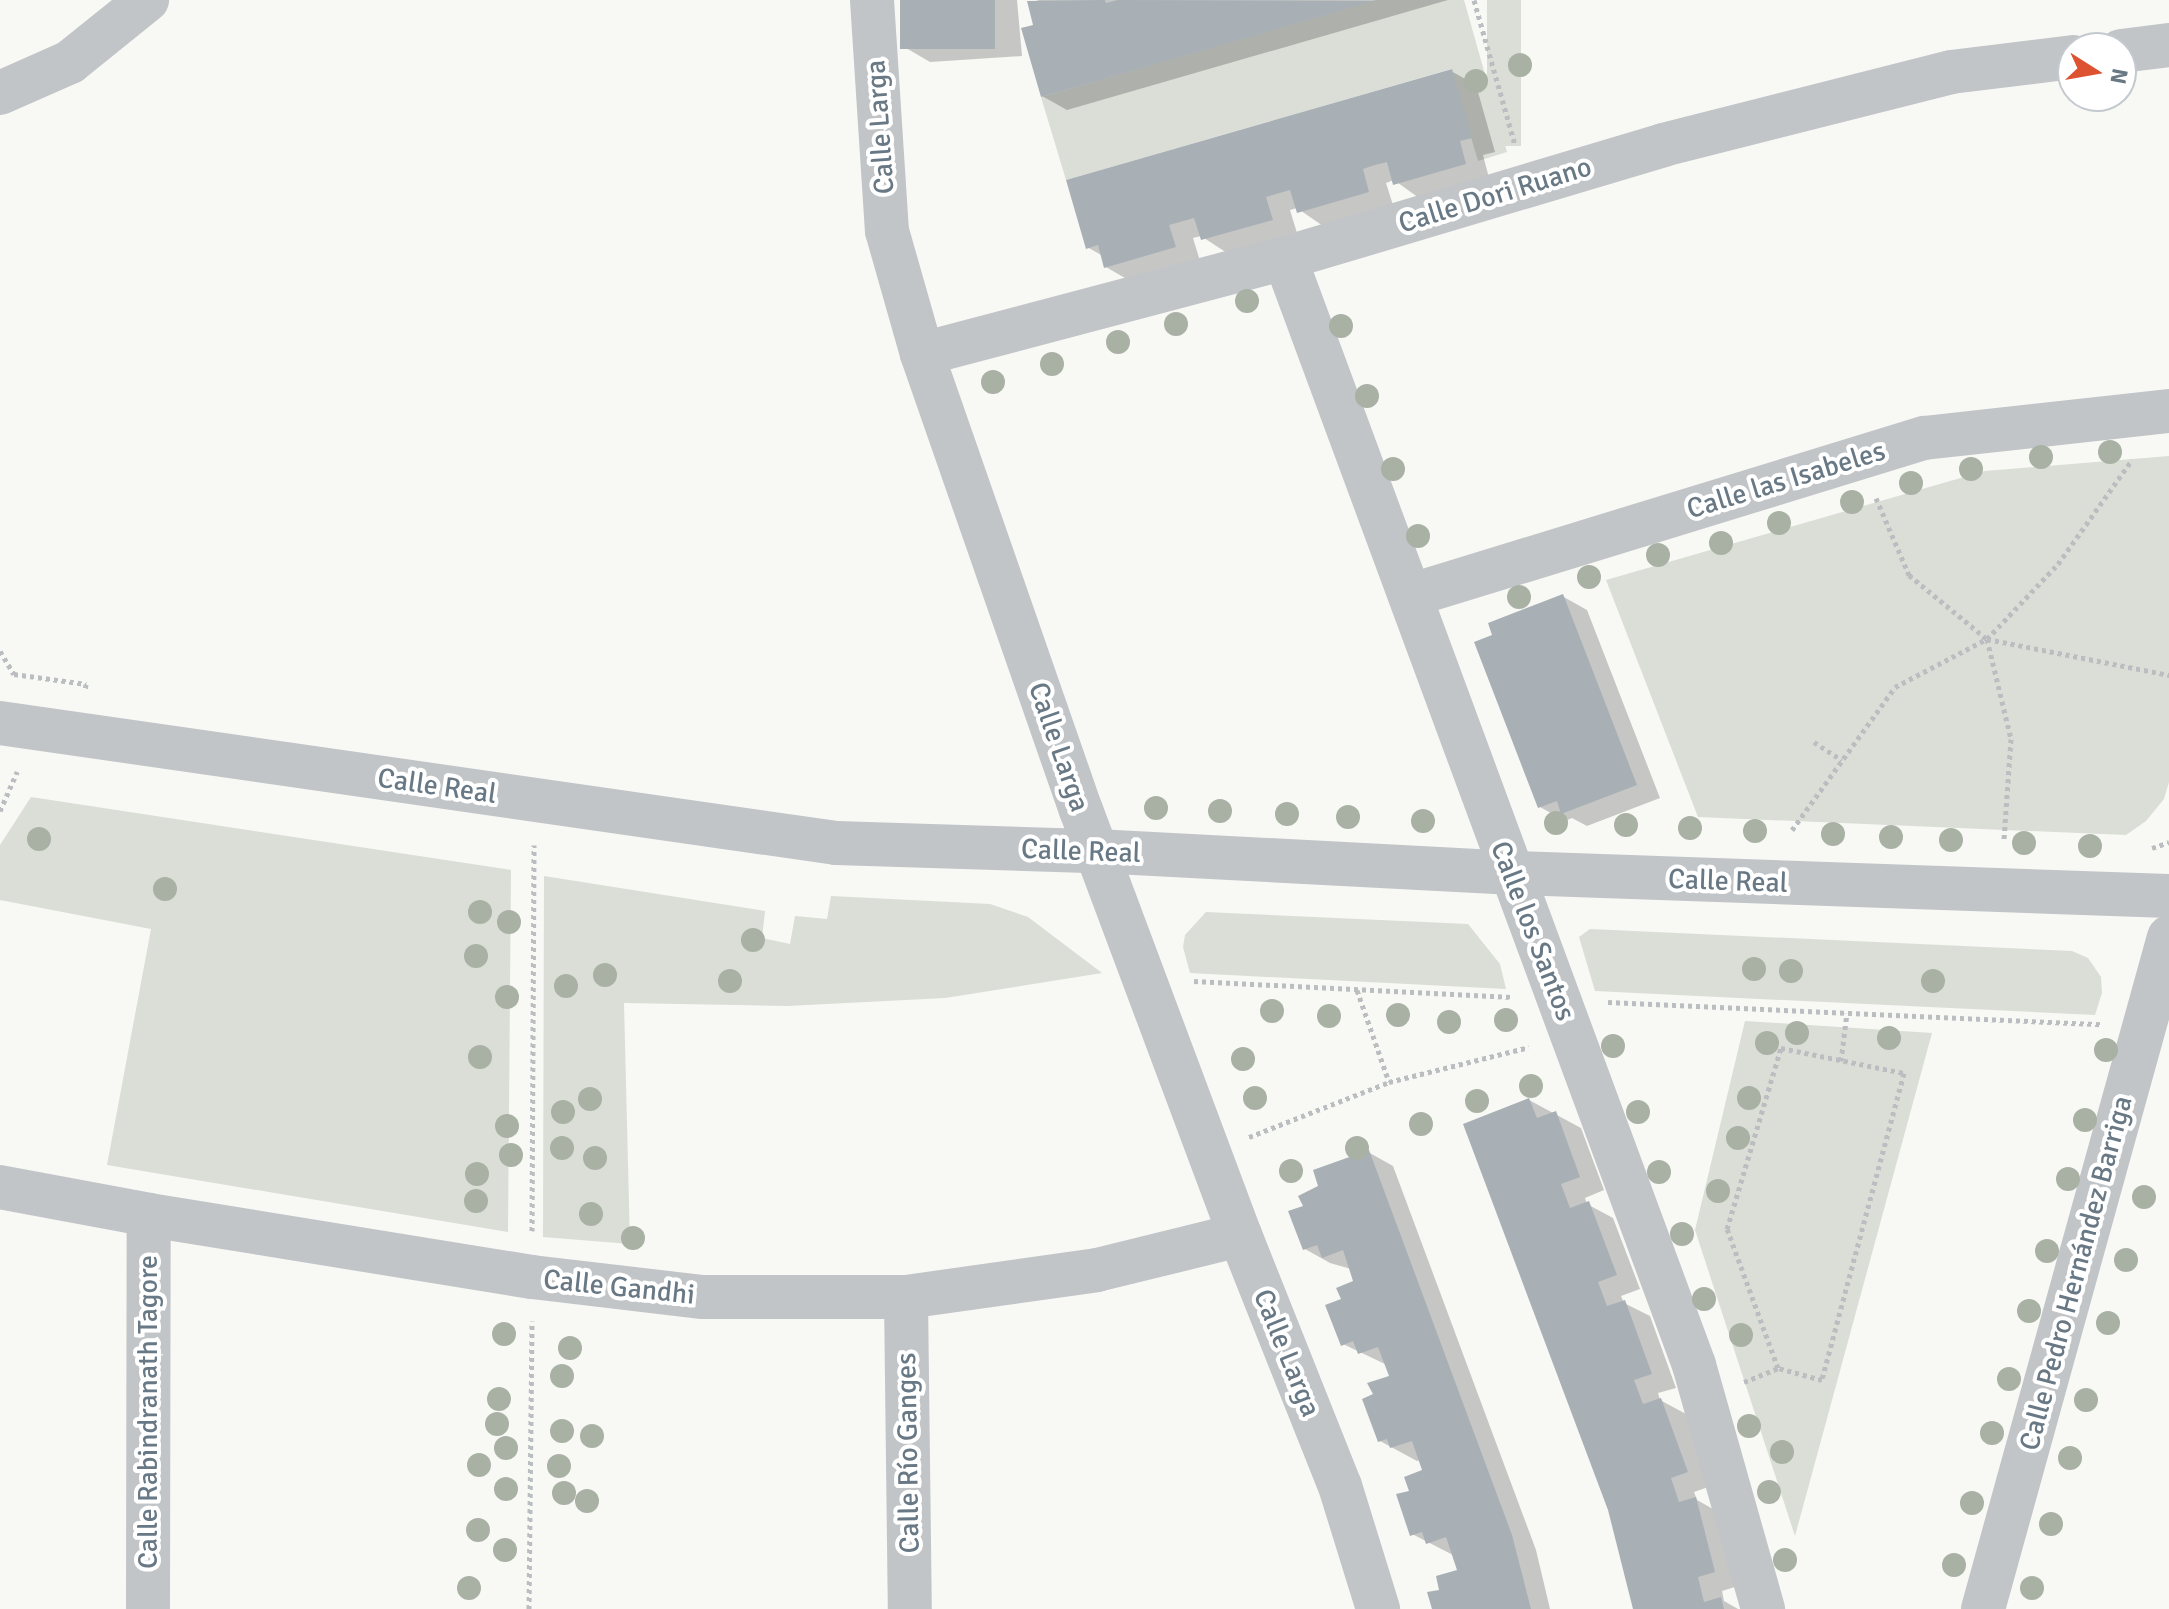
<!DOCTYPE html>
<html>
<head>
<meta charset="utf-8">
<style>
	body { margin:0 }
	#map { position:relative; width:2169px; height:1609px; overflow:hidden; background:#f8f8f5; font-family:Signika,sans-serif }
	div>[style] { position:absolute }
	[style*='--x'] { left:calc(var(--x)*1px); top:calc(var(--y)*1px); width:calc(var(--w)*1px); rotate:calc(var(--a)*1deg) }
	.green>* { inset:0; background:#daded6; transform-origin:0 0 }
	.shadow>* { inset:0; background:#0003 }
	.building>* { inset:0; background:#a8b0b6; transform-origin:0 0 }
	.path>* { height:5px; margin-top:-2.5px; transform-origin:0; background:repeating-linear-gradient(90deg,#bbbec0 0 4px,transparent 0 8px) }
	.minor>* { height:44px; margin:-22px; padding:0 22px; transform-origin:22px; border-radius:22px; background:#c1c5c8 }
	.trees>* { width:24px; height:24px; margin:-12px; border-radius:50%; background:#a8b1a4 }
	span { translate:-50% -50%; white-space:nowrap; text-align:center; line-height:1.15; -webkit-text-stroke:8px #fff; paint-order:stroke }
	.street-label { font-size:28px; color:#687985 }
	.north { position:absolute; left:2057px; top:32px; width:80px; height:80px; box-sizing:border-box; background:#fff; border:2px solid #c3c9ce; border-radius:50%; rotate:101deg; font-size:22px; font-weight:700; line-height:32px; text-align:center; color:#687985 }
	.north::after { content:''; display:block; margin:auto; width:28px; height:36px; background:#dd5230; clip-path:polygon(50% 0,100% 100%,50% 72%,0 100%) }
</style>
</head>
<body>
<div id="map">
	<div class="green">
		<i style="clip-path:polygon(1376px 0,1464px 0,1507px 152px,1478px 161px,1451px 69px,1066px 180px,1041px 97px)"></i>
		<i style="left:1487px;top:0;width:34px;height:146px"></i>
		<i style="clip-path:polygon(2169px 456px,2169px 782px,2164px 799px,2146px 821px,2126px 835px,1698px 817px,1606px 580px,1985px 471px)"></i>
		<i style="clip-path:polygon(31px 797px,511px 870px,508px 1232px,107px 1165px,151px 929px,0 900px,0 845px)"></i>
		<i style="clip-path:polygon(544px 876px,765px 911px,762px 938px,790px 944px,795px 916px,827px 919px,831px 896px,990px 904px,1028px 917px,1102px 973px,945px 998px,787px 1006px,624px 1003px,630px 1244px,543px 1237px)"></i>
		<i style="clip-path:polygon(1206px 912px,1468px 924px,1500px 964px,1506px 989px,1190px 973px,1183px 947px,1185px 935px)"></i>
		<i style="clip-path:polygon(1590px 929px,2072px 951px,2088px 958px,2101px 977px,2102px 993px,2095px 1015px,1595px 991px,1579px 937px)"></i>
		<i style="clip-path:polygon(1745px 1021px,1932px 1033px,1795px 1536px,1695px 1230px)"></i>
	</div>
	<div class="shadow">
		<i style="clip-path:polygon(902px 0,1017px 0,1022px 56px,930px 62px,906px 48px)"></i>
		<i style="clip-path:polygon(1039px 0,1448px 0,1067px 110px,1042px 96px,1036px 26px,1030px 3px)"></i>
		<i style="clip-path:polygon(1451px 71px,1476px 85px,1495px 152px,1483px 155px,1489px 178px,1419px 198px,1394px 180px,1386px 183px,1393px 205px,1323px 226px,1297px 208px,1290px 210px,1297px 233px,1227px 253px,1201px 236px,1193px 238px,1200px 261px,1130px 281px,1106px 267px,1103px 256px,1087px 247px)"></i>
		<i style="clip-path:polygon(1562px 596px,1587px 610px,1660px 798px,1587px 826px,1572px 818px,1565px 821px,1540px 807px,1495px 637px)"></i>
		<i style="clip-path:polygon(1529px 1100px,1581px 1128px,1604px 1190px,1585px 1198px,1587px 1204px,1613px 1218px,1640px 1289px,1621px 1296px,1624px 1303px,1650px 1316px,1676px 1388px,1658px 1393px,1660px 1400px,1686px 1414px,1711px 1486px,1694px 1492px,1697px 1500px,1720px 1513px,1738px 1586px,1722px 1591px,1724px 1601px,1738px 1609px,1635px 1609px)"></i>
		<i style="clip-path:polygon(1368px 1152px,1393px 1166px,1536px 1550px,1550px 1609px,1434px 1609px,1441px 1591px,1460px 1571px,1455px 1556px,1412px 1534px,1411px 1492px,1425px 1471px,1421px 1460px,1417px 1461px,1380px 1441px,1376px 1395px,1392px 1378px,1387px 1365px,1343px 1344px,1344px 1300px,1355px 1282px,1351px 1269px,1330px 1263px,1305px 1249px,1306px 1207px,1321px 1187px)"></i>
	</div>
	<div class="building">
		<i style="left:900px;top:0;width:95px;height:49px"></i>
		<i style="clip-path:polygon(1105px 0,1106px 3px,1118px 0,1374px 1px,1041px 97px,1021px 28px,1033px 25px,1027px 1px)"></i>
		<i style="clip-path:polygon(1452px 69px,1472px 138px,1460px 141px,1466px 164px,1393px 185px,1387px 162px,1375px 165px,1363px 169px,1369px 192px,1297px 213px,1290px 190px,1266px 197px,1273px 220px,1201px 240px,1194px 218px,1169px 225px,1176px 247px,1104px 268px,1098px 245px,1086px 249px,1066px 180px)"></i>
		<i style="clip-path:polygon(1563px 594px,1637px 785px,1561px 814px,1557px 801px,1538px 808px,1474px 642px,1492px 635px,1488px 623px)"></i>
		<i style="clip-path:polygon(1529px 1098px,1537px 1118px,1556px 1111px,1580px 1177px,1561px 1184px,1570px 1208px,1589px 1201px,1617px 1275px,1598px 1282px,1607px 1306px,1625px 1300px,1652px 1374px,1634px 1380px,1643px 1404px,1661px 1398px,1688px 1472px,1671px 1478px,1679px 1502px,1696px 1497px,1715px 1572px,1698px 1577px,1704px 1602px,1721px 1597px,1724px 1609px,1633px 1609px,1608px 1510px,1463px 1124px)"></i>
		<i style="clip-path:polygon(1369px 1150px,1512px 1535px,1531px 1609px,1432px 1609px,1427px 1592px,1439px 1590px,1436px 1576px,1457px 1570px,1446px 1537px,1426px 1544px,1422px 1532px,1410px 1536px,1396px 1494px,1409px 1491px,1404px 1477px,1422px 1470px,1412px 1441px,1390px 1448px,1387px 1439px,1378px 1442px,1362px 1399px,1373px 1394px,1367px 1383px,1389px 1376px,1378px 1347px,1358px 1354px,1353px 1341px,1341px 1346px,1325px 1305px,1341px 1299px,1336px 1288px,1353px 1281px,1343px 1250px,1322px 1258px,1317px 1245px,1303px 1250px,1296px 1232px,1288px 1211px,1303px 1206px,1298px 1196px,1318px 1186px,1313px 1170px)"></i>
	</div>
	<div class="path">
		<i style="--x:1474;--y:0;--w:151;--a:74.2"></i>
		<i style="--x:1876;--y:498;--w:84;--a:66.8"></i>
		<i style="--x:1909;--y:575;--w:101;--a:39.4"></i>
		<i style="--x:1987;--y:639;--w:103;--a:76.5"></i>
		<i style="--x:2011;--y:739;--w:100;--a:94"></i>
		<i style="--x:1987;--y:639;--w:186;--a:11.2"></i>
		<i style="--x:0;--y:651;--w:27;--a:59"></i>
		<i style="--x:14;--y:674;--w:73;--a:7.9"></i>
		<i style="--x:86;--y:684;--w:7;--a:98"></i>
		<i style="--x:1814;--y:742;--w:33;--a:33"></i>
		<i style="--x:0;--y:811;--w:43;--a:-66.4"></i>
		<i style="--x:1792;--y:830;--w:176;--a:-54.2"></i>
		<i style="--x:1895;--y:687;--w:104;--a:-27.6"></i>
		<i style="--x:1987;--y:639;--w:103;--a:-46.6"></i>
		<i style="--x:2058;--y:564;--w:128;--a:-54.6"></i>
		<i style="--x:2152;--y:848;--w:18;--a:-19"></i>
		<i style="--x:1194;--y:981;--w:318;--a:2.9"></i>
		<i style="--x:1357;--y:990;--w:97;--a:70.8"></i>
		<i style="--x:1608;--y:1002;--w:493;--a:2.6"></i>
		<i style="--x:1841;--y:1061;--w:48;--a:-82.9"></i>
		<i style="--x:1249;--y:1137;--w:150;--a:-21.4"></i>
		<i style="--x:1389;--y:1082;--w:144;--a:-14"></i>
		<i style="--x:532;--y:1231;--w:386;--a:-89.7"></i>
		<i style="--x:1744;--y:1382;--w:37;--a:-22"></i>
		<i style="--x:1778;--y:1368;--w:148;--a:-110.1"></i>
		<i style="--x:1727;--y:1229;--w:189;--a:-73.4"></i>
		<i style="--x:1781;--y:1048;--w:126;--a:11.5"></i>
		<i style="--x:1904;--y:1073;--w:318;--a:105"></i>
		<i style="--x:1822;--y:1380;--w:46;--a:-164.7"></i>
		<i style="--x:529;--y:1609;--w:288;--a:-89.4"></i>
	</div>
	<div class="minor">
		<i style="--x:872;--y:0;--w:231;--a:86.3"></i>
		<i style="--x:887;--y:231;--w:128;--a:74.1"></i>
		<i style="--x:922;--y:354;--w:483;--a:70.8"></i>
		<i style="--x:1081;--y:810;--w:454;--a:69.5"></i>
		<i style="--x:1240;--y:1235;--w:270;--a:68.3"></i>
		<i style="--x:1340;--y:1486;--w:129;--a:72.8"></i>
		<i style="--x:2121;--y:51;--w:48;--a:-7.1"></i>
		<i style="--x:0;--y:93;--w:77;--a:-23.9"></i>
		<i style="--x:70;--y:62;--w:99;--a:-38.8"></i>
		<i style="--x:1285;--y:258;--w:1180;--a:69.72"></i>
		<i style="--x:1694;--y:1365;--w:254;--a:74.2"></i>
		<i style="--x:922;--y:354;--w:375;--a:-14.8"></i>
		<i style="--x:1285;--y:258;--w:395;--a:-16.6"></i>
		<i style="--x:1663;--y:145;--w:297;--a:-14.2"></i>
		<i style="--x:1951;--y:72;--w:123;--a:-7"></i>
		<i style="--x:1412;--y:595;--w:536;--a:-17.05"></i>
		<i style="--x:1924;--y:438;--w:246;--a:-6.3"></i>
		<i style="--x:0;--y:723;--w:845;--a:8.17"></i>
		<i style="--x:836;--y:843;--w:260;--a:1.8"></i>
		<i style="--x:1096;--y:851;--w:419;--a:3"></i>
		<i style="--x:1514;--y:873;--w:655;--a:2.01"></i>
		<i style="--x:0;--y:1187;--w:152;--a:10.6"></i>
		<i style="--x:149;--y:1215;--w:388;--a:9.2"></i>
		<i style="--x:532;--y:1277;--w:172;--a:6.7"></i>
		<i style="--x:703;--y:1297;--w:203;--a:0"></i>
		<i style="--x:906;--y:1297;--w:193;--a:-8"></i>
		<i style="--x:1097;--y:1270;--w:147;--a:-13.8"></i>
		<i style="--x:906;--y:1297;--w:312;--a:89.3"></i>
		<i style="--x:148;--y:1609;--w:394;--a:-89.9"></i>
		<i style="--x:1983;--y:1609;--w:697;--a:-74.53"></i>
	</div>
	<div class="trees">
		<i style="left:1520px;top:65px"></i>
		<i style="left:1476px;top:81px"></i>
		<i style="left:1247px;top:301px"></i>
		<i style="left:1176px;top:324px"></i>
		<i style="left:1341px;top:326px"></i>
		<i style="left:1118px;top:342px"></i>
		<i style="left:1052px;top:364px"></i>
		<i style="left:993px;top:382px"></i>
		<i style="left:1367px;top:396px"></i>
		<i style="left:2110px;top:452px"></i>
		<i style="left:2041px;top:457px"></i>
		<i style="left:1393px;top:469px"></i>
		<i style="left:1971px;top:469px"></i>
		<i style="left:1911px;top:483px"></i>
		<i style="left:1852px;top:502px"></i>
		<i style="left:1779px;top:523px"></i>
		<i style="left:1418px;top:536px"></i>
		<i style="left:1721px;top:543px"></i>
		<i style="left:1658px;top:555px"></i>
		<i style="left:1589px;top:577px"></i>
		<i style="left:1519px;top:597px"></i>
		<i style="left:1156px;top:808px"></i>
		<i style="left:1220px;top:811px"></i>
		<i style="left:1287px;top:814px"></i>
		<i style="left:1348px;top:817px"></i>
		<i style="left:1423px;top:821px"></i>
		<i style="left:1556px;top:823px"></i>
		<i style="left:1626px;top:825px"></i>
		<i style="left:1690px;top:828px"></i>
		<i style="left:1755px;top:831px"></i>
		<i style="left:1833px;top:834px"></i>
		<i style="left:1891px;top:837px"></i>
		<i style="left:39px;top:839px"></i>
		<i style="left:1951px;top:840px"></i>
		<i style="left:2024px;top:843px"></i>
		<i style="left:2090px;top:846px"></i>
		<i style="left:165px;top:889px"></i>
		<i style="left:480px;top:912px"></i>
		<i style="left:509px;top:922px"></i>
		<i style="left:753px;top:940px"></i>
		<i style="left:476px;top:956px"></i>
		<i style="left:1754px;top:969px"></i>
		<i style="left:1791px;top:971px"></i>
		<i style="left:605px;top:975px"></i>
		<i style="left:730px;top:981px"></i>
		<i style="left:1933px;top:981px"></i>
		<i style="left:566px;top:986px"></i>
		<i style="left:507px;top:997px"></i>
		<i style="left:1272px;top:1011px"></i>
		<i style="left:1398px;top:1015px"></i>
		<i style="left:1329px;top:1016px"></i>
		<i style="left:1506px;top:1020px"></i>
		<i style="left:1449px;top:1022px"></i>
		<i style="left:1797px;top:1033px"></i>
		<i style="left:1889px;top:1038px"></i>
		<i style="left:1767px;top:1043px"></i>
		<i style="left:1613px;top:1046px"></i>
		<i style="left:2106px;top:1050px"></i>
		<i style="left:480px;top:1057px"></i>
		<i style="left:1243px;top:1059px"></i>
		<i style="left:1531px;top:1086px"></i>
		<i style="left:1255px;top:1098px"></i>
		<i style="left:1749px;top:1098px"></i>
		<i style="left:590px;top:1099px"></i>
		<i style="left:1477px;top:1101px"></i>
		<i style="left:563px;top:1112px"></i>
		<i style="left:1638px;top:1112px"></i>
		<i style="left:2085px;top:1120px"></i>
		<i style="left:1421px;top:1124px"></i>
		<i style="left:507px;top:1126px"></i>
		<i style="left:1738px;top:1138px"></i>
		<i style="left:562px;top:1148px"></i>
		<i style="left:1357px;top:1148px"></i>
		<i style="left:511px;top:1155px"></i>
		<i style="left:595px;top:1158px"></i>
		<i style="left:1291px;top:1171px"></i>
		<i style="left:1659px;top:1172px"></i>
		<i style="left:477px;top:1174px"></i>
		<i style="left:2068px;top:1179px"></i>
		<i style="left:1718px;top:1191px"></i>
		<i style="left:2144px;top:1197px"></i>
		<i style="left:476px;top:1201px"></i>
		<i style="left:591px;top:1214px"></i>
		<i style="left:1682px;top:1234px"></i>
		<i style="left:633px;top:1238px"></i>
		<i style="left:2047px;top:1251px"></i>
		<i style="left:2126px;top:1260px"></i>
		<i style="left:1704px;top:1299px"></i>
		<i style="left:2029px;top:1311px"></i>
		<i style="left:2108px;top:1323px"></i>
		<i style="left:504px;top:1334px"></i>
		<i style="left:1741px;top:1335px"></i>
		<i style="left:570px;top:1348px"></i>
		<i style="left:562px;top:1376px"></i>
		<i style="left:2009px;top:1379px"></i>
		<i style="left:499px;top:1399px"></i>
		<i style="left:2086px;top:1400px"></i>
		<i style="left:497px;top:1424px"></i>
		<i style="left:1749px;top:1426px"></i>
		<i style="left:562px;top:1431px"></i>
		<i style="left:1992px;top:1433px"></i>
		<i style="left:592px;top:1436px"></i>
		<i style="left:506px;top:1448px"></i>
		<i style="left:1782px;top:1452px"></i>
		<i style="left:2070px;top:1458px"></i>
		<i style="left:479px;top:1465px"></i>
		<i style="left:559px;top:1466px"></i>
		<i style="left:506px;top:1489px"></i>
		<i style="left:1769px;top:1492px"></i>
		<i style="left:564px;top:1493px"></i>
		<i style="left:587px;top:1501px"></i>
		<i style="left:1972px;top:1503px"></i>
		<i style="left:2051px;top:1524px"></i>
		<i style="left:478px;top:1530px"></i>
		<i style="left:505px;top:1550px"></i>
		<i style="left:1785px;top:1560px"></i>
		<i style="left:1954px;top:1565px"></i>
		<i style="left:469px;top:1588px"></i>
		<i style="left:2032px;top:1588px"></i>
	</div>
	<div class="street-label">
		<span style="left:880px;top:127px;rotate:-94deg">Calle Larga</span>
		<span style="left:1495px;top:195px;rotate:-17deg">Calle Dori Ruano</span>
		<span style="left:1786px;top:480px;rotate:-17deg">Calle las Isabeles</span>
		<span style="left:1059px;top:747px;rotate:71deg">Calle Larga</span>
		<span style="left:437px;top:786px;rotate:8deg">Calle Real</span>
		<span style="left:1081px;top:851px;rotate:2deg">Calle Real</span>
		<span style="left:1728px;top:881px;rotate:2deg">Calle Real</span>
		<span style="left:1533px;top:931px;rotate:69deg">Calle los Santos</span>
		<span style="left:2076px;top:1273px;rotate:-75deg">Calle Pedro Hernández Barriga</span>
		<span style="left:619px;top:1287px;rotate:6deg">Calle Gandhi</span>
		<span style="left:1287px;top:1353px;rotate:68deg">Calle Larga</span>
		<span style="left:148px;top:1412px;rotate:-90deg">Calle Rabindranath Tagore</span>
		<span style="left:908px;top:1453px;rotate:-91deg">Calle Río Ganges</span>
	</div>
	<div class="north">N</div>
</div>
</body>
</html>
